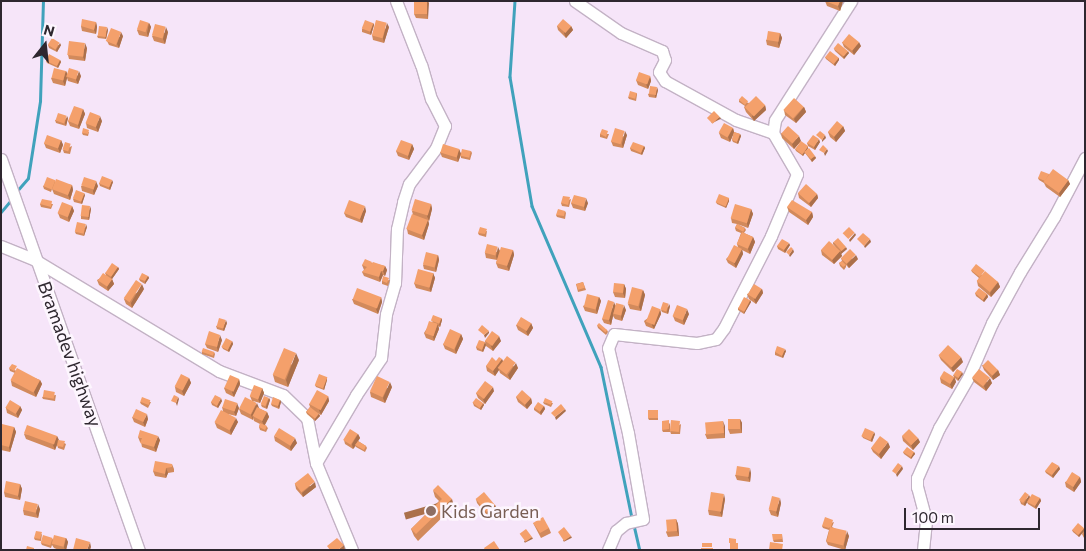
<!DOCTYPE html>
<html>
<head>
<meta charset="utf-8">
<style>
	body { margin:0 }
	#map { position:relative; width:1086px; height:551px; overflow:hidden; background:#f6e5f9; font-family:Commissioner,sans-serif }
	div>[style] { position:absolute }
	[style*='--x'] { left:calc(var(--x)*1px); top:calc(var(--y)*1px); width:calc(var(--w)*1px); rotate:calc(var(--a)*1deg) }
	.stream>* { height:2.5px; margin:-1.25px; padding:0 1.25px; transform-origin:1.25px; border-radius:1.25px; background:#40a2bc }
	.roads { filter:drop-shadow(1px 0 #c3b2c5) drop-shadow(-1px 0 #c3b2c5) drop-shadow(0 1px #c3b2c5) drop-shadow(0 -1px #c3b2c5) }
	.minor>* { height:11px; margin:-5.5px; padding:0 5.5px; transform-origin:5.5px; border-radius:5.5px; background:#fff }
	.wall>* { inset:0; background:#d28a5c }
	.shaded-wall>* { inset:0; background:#ab704b; transform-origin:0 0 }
	.building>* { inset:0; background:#f4a06b; transform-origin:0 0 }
	.dots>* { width:14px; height:14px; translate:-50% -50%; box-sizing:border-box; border:2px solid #fdf6fe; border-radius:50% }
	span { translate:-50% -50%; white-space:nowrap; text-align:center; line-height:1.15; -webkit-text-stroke:5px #fdf6fe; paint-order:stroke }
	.street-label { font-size:18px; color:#2e272f }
	.education-label { font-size:18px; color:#785e54 }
	.left { translate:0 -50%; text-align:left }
	.frame { position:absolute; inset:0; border:2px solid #2e272f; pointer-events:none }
	.north { position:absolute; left:20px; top:20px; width:50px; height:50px; -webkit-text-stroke:4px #fdf6fe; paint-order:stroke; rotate:16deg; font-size:14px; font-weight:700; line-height:20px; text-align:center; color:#2e272f }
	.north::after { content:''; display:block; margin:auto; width:18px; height:22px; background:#2e272f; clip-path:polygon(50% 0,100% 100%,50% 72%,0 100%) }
	.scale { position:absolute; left:904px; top:508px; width:136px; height:22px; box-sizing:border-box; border:2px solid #2e272f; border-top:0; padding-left:6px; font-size:15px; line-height:18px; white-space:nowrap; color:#2e272f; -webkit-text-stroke:4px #fdf6fe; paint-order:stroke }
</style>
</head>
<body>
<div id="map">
	<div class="stream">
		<i style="--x:515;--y:1;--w:76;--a:93.8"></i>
		<i style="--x:510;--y:77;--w:131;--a:80.3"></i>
		<i style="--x:532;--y:206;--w:175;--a:66.8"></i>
		<i style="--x:601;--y:367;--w:154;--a:78.4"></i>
		<i style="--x:16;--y:192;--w:18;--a:-49"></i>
		<i style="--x:28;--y:178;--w:78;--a:-81.1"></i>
		<i style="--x:40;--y:101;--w:100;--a:-88.3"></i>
		<i style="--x:1;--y:212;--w:17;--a:-50"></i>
		<i style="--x:634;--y:525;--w:26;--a:77"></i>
	</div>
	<div class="roads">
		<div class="minor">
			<i style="--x:575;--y:1;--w:56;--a:34.8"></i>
			<i style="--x:621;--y:33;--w:45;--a:23.7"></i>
			<i style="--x:662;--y:51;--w:9;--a:72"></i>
			<i style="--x:665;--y:60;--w:13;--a:117"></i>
			<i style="--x:659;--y:72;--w:11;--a:56"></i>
			<i style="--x:665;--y:81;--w:81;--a:28.8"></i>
			<i style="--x:736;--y:120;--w:39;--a:19"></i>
			<i style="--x:1;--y:159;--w:415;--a:70.6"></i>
			<i style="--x:1;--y:246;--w:37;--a:22"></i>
			<i style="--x:35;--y:260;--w:215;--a:31.1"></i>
			<i style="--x:219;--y:371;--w:68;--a:20.6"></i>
			<i style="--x:283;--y:395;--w:33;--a:44"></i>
			<i style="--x:307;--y:418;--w:46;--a:78.7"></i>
			<i style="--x:316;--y:463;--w:94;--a:67.5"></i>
			<i style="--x:316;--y:463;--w:79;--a:-59.5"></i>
			<i style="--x:356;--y:395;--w:45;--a:-56"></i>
			<i style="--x:381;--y:358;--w:44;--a:-83.5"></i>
			<i style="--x:386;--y:314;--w:32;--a:-74"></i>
			<i style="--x:395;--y:283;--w:54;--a:-87.9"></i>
			<i style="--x:397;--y:229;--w:28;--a:-77"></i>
			<i style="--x:403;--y:202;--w:19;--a:-72"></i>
			<i style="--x:409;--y:184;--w:45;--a:-53.1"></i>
			<i style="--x:436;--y:148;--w:24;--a:-68"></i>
			<i style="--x:445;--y:126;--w:30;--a:-117"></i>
			<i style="--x:431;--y:99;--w:35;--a:-106"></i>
			<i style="--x:421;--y:65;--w:69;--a:-111.3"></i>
			<i style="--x:608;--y:550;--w:21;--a:-67"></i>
			<i style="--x:616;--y:531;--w:13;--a:-39"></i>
			<i style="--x:626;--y:523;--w:17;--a:-13"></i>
			<i style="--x:643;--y:519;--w:87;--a:-99.9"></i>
			<i style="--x:628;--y:433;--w:87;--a:-103.2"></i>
			<i style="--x:608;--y:348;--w:15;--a:-67"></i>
			<i style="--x:614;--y:334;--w:83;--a:6.2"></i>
			<i style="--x:697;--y:343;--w:19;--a:-12"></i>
			<i style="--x:716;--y:339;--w:14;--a:-54"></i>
			<i style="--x:724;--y:328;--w:103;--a:-62.9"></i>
			<i style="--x:771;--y:236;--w:67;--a:-67.2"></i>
			<i style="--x:797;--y:174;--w:48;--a:-120.3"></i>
			<i style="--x:773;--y:133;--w:13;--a:-81"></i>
			<i style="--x:775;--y:120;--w:141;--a:-57.4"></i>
			<i style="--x:923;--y:550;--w:30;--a:-84"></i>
			<i style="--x:926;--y:520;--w:34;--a:-105"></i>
			<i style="--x:917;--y:487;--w:9;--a:-90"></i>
			<i style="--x:917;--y:478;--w:55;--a:-66.3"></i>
			<i style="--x:939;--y:428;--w:60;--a:-60"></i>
			<i style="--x:969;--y:376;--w:58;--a:-66.5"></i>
			<i style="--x:992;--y:323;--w:58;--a:-61.2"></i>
			<i style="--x:1020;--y:272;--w:65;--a:-58.3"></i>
			<i style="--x:1054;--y:217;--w:67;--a:-62.3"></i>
		</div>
	</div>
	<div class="wall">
		<i style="clip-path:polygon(414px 1px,428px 1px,428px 19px,416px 18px,414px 14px)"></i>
		<i style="clip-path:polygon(825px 1px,843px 1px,840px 11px,827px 6px)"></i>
		<i style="clip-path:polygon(96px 22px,97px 27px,96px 34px,82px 31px,81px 26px)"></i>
		<i style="clip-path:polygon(149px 23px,151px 27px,148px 37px,139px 35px,137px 30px)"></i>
		<i style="clip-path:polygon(373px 23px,374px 25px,371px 35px,362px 32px,362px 29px)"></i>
		<i style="clip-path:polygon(557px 26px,571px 26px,573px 30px,566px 38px,558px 30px)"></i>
		<i style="clip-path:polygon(389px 27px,384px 43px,373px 40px,372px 35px)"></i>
		<i style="clip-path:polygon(108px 30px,106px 39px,98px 38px,97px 36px)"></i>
		<i style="clip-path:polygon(168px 32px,165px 44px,154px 41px,152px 36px)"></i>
		<i style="clip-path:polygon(780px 33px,782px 38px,779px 48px,767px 45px,766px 40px)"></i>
		<i style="clip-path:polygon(123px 36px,119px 48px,109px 45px,107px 41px)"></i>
		<i style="clip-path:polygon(842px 42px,861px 46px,854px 55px,844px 47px)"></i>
		<i style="clip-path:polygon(48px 45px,61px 45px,57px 52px,49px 48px)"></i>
		<i style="clip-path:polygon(87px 48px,85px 61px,69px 59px,68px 55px)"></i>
		<i style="clip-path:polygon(834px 49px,849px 53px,844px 59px,835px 51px)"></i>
		<i style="clip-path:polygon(825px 57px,839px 58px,839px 60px,835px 66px,826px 59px)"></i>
		<i style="clip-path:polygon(60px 60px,61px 62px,58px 68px,47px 63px,46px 61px)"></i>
		<i style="clip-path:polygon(66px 71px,67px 74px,81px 76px,78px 84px,68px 81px,67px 78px,65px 86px,53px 83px,51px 78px)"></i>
		<i style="clip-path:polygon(650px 76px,651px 81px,648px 89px,638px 85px,636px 80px)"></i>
		<i style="clip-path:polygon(658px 90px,656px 98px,649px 97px,648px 94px)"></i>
		<i style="clip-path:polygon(637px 93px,637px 95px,636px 101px,629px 99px,628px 97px)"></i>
		<i style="clip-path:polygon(739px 100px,749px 103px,765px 105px,766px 110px,754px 121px,746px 112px,744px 107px,745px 106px,739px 102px)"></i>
		<i style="clip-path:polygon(804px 107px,806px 112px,796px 123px,785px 115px,784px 110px)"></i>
		<i style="clip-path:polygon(83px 109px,85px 114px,79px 129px,70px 126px,68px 121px)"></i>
		<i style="clip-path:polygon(68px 118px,66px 126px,56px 123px,55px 120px)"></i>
		<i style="clip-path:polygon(102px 121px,98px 132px,87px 128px,86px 123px)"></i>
		<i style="clip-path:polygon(843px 126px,845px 131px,836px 142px,830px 137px,828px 132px)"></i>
		<i style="clip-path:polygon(733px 128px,734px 132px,740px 134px,741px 136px,738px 144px,733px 142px,732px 140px,734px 133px,730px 142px,721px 138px,719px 133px)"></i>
		<i style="clip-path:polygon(89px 132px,88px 136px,83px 135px,82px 133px)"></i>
		<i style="clip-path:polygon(781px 133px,801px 141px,794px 149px,782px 138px)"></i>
		<i style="clip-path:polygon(600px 134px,609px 134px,607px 139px,600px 137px)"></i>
		<i style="clip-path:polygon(627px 135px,623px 148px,613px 146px,611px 141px)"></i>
		<i style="clip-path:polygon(61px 140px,63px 145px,60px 153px,46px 148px,44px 143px)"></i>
		<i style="clip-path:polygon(820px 142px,815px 150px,808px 146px,807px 143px)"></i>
		<i style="clip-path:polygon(412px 144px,414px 149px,409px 160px,398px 156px,396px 151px)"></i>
		<i style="clip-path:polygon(72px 146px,70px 154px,64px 153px,63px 150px)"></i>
		<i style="clip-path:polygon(644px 146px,645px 148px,642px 155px,631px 151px,630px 148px)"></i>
		<i style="clip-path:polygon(808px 146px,808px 148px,807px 150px,816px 158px,812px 162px,805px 153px,803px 156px,796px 151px,795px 149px)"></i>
		<i style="clip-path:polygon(459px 149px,461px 154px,471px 151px,472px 153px,470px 160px,461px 158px,461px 155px,458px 162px,442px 157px,440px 152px)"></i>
		<i style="clip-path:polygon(1049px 174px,1068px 180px,1070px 184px,1060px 197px,1046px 187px,1044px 183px,1039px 180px,1038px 178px)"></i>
		<i style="clip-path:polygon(55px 180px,55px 182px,72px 185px,73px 190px,70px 200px,54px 194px,52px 189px,51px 192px,44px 189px,43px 186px)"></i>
		<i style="clip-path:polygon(113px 182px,110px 190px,100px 186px,99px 183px)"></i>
		<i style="clip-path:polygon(81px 186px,98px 186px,94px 195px,82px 191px)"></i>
		<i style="clip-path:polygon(798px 193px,817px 194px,818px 198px,811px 207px,799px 198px)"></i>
		<i style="clip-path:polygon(85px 195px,82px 204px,74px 202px,73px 199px)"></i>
		<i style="clip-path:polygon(729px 198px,729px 201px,726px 208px,717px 204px,716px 202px)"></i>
		<i style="clip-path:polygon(571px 199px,569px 207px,562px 206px,561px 203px)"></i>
		<i style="clip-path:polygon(571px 203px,588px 203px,585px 211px,573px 208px)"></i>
		<i style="clip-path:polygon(40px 204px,53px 204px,51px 209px,41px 207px)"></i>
		<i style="clip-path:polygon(431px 204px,432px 209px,429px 221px,428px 220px,429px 224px,424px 240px,408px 234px,407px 229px,413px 215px,412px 211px)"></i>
		<i style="clip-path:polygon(72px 206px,74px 211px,69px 222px,60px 218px,58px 213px)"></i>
		<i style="clip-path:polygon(787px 207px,812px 212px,813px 217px,808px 225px,789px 212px)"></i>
		<i style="clip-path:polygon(91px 209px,89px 220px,81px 219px,81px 216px)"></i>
		<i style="clip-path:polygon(751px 209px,753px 214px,748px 228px,737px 224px,745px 228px,746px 230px,744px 233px,753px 237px,755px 242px,750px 254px,742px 250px,743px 254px,736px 268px,728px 263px,726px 259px,738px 247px,737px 244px,741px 233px,736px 231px,735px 228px,737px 224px,732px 223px,731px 218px)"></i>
		<i style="clip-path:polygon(366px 211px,362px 223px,346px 217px,344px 213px)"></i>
		<i style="clip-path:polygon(565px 211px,566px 213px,565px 219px,557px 217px,556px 215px)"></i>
		<i style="clip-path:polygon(87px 227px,84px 236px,76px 234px,75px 232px)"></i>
		<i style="clip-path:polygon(487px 231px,486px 237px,479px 235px,478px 233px)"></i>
		<i style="clip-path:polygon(833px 242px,847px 249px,841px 254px,840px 252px,842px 256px,834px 264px,822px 255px,821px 250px,837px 249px,833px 244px)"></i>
		<i style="clip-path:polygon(790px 245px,785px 253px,778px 249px,777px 246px)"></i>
		<i style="clip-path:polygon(513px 250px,514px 255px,509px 271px,498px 268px,496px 263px,497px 260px,486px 258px,485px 253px)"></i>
		<i style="clip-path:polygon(438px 255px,439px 260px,436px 272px,424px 269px,423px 265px)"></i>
		<i style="clip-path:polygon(841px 258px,858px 259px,849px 268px,846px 265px,846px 267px,844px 270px,840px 266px,839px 263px,842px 261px)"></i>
		<i style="clip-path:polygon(372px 263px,385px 266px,387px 270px,385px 276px,383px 275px,380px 282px,364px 276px,362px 272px,364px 270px,362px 265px)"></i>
		<i style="clip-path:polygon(118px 267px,119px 269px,112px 279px,114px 284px,108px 291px,99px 285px,97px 280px,106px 275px,105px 273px)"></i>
		<i style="clip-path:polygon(971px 270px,998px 282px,1000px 287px,991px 297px,978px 286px,977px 281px,979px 278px,972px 272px)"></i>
		<i style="clip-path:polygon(433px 273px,435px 278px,431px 292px,416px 288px,414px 283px)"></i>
		<i style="clip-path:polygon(148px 276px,149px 278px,145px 284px,140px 281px,139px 279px)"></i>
		<i style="clip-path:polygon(390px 280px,388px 286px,382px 284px,382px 281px)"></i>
		<i style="clip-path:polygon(583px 282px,586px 290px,578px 292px,576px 284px)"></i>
		<i style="clip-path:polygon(624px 284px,626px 289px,625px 298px,615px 297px,613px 292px)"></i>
		<i style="clip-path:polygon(144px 289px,132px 308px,126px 304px,124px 299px)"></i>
		<i style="clip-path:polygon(762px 289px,763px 293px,756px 304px,749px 299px,747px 294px)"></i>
		<i style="clip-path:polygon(643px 290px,645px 295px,641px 311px,630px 309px,628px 304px)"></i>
		<i style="clip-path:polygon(975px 293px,987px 294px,988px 297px,984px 302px,976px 296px)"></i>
		<i style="clip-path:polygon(381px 297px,382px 302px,378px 314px,354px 304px,352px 299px)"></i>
		<i style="clip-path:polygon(599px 297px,601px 301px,597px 314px,585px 311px,583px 306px)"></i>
		<i style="clip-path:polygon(750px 300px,751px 302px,744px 314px,738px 310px,738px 308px)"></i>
		<i style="clip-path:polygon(616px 305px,626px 310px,622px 321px,615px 319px,613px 316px,611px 325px,604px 323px,602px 319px)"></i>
		<i style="clip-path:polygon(670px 306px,668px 314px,662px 312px,661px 310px)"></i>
		<i style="clip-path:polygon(660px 309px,661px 314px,654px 329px,646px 326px,644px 321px)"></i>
		<i style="clip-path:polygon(689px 314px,684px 325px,675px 321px,673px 316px)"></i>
		<i style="clip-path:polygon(441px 318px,442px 320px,440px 327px,438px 326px,439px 329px,434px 341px,426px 338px,424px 333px,431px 322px)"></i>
		<i style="clip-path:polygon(227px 323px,224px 331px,217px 329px,216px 326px)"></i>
		<i style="clip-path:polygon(531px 323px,533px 328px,528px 336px,518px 330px,516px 325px)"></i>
		<i style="clip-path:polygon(597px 325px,607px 330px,608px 332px,606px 335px,598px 328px)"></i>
		<i style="clip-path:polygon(461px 334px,463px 339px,456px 354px,445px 349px,443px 344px)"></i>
		<i style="clip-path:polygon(222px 340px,218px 352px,207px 348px,205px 344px)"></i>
		<i style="clip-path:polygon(232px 341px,233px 344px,229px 352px,223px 349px,222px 347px)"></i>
		<i style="clip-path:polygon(485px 341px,501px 341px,493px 351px,486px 346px)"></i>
		<i style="clip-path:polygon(485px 342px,486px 345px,483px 352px,477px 350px,476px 347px)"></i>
		<i style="clip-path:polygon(786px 351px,783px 358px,775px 355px,775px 352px)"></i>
		<i style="clip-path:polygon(202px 352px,214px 352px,215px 354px,214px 358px,202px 354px)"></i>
		<i style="clip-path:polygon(939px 356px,963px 362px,953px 372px,941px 360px)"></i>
		<i style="clip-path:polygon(502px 359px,503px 362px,518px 368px,510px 380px,500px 373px,499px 370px,495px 376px,487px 371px,486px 366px,496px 361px)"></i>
		<i style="clip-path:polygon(299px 360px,288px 387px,275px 382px,273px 375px)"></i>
		<i style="clip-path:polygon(982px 365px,998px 370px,1000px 375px,993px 380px,984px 370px)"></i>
		<i style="clip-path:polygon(9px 368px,40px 380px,42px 384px,36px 397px,12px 386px,11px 381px,15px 373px,10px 371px)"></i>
		<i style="clip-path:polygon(963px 374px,958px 381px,955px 378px,956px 382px,952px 389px,941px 383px,940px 378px,954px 377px,953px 375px)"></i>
		<i style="clip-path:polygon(327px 377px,327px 380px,324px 390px,316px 387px,315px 385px)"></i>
		<i style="clip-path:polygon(189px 378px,191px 383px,184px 396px,176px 392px,175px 387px)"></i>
		<i style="clip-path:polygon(972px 378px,992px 383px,986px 391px,974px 382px)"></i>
		<i style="clip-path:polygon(239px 379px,240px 384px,234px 397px,226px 393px,224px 388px)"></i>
		<i style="clip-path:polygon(392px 387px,385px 403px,371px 397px,370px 392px)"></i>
		<i style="clip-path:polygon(262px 388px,264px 393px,260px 403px,253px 401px,258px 408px,267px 412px,269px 417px,265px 425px,268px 428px,266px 432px,260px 430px,259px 427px,260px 424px,254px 421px,253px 418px,253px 420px,241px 414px,239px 409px,252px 401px,250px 396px)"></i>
		<i style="clip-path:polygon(494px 391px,485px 404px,478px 398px,476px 393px)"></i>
		<i style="clip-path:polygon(56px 395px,55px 401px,43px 399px,42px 397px)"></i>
		<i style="clip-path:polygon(328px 396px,329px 401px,321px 415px,316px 412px,319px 414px,320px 416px,315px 421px,307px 414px,306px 412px,310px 407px,309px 404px)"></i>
		<i style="clip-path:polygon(516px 397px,531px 398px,532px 403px,527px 409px,518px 402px)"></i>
		<i style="clip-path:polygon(269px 398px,270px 400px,267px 409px,262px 407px,261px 405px)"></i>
		<i style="clip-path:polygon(280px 400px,281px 402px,279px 409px,272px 406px,271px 404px)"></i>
		<i style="clip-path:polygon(222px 401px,218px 408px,212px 405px,211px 402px)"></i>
		<i style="clip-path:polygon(140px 402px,151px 402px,148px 408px,141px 404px)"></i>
		<i style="clip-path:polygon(543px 402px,553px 403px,551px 407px,544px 404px)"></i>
		<i style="clip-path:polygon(473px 403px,483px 403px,484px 405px,481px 410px,474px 406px)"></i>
		<i style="clip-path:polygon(20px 406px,22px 410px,18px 418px,7px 413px,6px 408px)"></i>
		<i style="clip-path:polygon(544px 406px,545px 409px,541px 415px,534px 410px,534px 408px)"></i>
		<i style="clip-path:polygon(222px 407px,239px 408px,236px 416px,228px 414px,238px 422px,231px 435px,217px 428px,215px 423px,223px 411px)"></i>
		<i style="clip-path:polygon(658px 410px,658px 420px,649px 420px,648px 418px)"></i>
		<i style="clip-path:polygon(132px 417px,148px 419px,145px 427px,134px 422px)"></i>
		<i style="clip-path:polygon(740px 419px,742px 423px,742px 433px,730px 434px,728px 429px)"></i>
		<i style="clip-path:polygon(670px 423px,670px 432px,663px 432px,662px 430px)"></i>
		<i style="clip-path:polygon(681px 424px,680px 434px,671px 434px,670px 431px)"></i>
		<i style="clip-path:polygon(725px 426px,725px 438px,707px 439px,705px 434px)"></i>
		<i style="clip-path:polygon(1px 427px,14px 427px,16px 432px,10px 452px,1px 450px)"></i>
		<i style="clip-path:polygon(24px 434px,57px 436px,58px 440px,66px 444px,64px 450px,58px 448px,57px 444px,55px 450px,26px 439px)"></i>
		<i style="clip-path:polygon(358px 434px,360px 438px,358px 441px,366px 446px,367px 448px,365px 452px,356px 447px,356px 446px,353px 449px,345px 444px,344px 440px)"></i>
		<i style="clip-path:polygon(875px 434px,872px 442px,863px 438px,862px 436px)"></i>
		<i style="clip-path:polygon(274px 436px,297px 443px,291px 451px,275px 441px)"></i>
		<i style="clip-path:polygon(902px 436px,920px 442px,913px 450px,903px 441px)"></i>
		<i style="clip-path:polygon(138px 437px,160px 440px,156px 452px,142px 447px,141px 442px,140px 442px)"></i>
		<i style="clip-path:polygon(890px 447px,881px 459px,873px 452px,871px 448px)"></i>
		<i style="clip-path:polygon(903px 452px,914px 452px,915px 454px,911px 459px,904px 454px)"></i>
		<i style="clip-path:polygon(172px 464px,174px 469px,174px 472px,168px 473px,166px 478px,155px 476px,153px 471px)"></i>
		<i style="clip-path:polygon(1060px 469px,1053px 478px,1046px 473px,1045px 471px)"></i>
		<i style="clip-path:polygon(751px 473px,750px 482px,737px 480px,735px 475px)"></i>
		<i style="clip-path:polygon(1080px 477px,1081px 482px,1074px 492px,1066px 487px,1065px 482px)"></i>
		<i style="clip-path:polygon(20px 484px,22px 489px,20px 500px,5px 497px,4px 492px)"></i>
		<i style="clip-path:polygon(295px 484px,316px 487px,303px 497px,296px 489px)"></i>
		<i style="clip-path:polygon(433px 490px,454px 506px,418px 541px,414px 536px,411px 529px,439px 501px,435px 497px)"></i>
		<i style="clip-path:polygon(1030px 497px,1040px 498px,1041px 501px,1036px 509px,1028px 504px,1027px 502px,1025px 506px,1021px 504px,1020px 501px)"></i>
		<i style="clip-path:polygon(476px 499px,495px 505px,497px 509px,488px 517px,477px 503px)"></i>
		<i style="clip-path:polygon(725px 499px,722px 517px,709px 515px,708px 510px)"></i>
		<i style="clip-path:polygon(781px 503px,778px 517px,771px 515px,769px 510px)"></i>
		<i style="clip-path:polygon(40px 509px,38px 518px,24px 515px,23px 510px)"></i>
		<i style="clip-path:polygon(676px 519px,678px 524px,679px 536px,668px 537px,666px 532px)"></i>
		<i style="clip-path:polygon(834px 522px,832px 527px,849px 536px,845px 550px,828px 545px,826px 541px,829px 530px,823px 528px,822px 526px)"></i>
		<i style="clip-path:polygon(533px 523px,549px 528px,551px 533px,541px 538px)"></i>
		<i style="clip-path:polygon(1084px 528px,1085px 530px,1085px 540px,1082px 534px,1084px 531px,1079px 537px,1073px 532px,1072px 530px)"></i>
		<i style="clip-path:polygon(42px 534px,41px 541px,35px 540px,34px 538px)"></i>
		<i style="clip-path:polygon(782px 534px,783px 542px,774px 542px,773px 540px)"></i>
		<i style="clip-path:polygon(66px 538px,68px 542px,66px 550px,59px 550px,54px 548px,52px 545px,51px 548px,42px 545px,41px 543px,53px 539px)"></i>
	</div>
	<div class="shaded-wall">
		<i style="clip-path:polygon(427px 1px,428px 1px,429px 3px,428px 19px,427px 14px)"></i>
		<i style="clip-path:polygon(840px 1px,843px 1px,840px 11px,838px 6px)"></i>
		<i style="clip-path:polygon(96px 22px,97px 27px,96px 34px,94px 30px)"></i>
		<i style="clip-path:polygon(149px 23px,151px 27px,148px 37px,147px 33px)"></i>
		<i style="clip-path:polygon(373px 23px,374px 25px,371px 35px,370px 32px)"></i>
		<i style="clip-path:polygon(387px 23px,389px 27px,384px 43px,383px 38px)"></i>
		<i style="clip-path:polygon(571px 26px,573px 30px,566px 38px,564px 33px)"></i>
		<i style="clip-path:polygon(107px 27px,108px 30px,106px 39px,105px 37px)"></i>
		<i style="clip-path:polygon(166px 27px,168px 32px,165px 44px,163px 39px)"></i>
		<i style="clip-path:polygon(121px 32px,123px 36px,119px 48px,117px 44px)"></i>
		<i style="clip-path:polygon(780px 33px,782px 38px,779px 48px,778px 43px)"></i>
		<i style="clip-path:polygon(859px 42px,861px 46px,854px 55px,852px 50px)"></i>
		<i style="clip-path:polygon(60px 43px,61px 45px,57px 52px,56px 50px)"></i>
		<i style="clip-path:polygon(85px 43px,87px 48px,85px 61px,83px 57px)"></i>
		<i style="clip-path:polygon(848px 51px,849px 53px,844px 59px,843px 56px)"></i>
		<i style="clip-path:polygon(839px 58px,839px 60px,835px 66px,834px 64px)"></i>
		<i style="clip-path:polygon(60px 60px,61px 62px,58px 68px,57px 66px)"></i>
		<i style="clip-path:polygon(66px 71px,68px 75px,66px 76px,67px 78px,65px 86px,63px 81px)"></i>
		<i style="clip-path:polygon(79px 71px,81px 76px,78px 84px,76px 80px)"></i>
		<i style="clip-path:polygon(650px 76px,651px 81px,648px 89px,646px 84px)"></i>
		<i style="clip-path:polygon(657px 87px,658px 90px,656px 98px,655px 96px)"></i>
		<i style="clip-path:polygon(765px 105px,766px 110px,754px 121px,752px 116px)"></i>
		<i style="clip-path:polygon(804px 107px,806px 112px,796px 123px,794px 119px)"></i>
		<i style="clip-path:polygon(83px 109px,85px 114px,79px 129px,78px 125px)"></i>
		<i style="clip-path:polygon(67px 116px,68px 118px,66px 126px,65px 123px)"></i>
		<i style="clip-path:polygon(100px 116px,102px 121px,98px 132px,96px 127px)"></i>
		<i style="left:720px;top:117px;width:2px;height:10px;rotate:63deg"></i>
		<i style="clip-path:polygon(843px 126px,845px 131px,836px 142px,834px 137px)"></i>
		<i style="clip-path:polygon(733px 128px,734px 132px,730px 142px,728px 137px)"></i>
		<i style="clip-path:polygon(625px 131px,627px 135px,623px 148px,622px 144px)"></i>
		<i style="clip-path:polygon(740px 134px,741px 136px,738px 144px,737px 142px)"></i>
		<i style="clip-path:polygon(825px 135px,826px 138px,822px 142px,822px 140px)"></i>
		<i style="clip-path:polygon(799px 136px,801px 141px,794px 149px,792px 144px)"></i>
		<i style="clip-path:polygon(819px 139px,820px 142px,815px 150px,814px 147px)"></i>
		<i style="clip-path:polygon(61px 140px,63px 145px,60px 153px,58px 148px)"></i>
		<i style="clip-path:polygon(412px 144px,414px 149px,409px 160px,408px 156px)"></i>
		<i style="clip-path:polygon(644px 146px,645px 148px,642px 155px,641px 153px)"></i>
		<i style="clip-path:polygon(808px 146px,808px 148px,803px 156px,802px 154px)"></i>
		<i style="clip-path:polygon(459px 149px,461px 154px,458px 162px,457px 157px)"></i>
		<i style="clip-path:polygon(827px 149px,828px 151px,825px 156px,824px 153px)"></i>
		<i style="clip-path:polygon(815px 156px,816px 158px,812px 162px,811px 159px)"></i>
		<i style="clip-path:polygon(112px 180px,113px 182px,110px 190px,109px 187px)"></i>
		<i style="clip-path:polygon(1068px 180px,1070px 184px,1060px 197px,1059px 193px)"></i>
		<i style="clip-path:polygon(96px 181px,98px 186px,94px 195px,93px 191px)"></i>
		<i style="clip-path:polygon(72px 185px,73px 190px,70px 200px,68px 195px)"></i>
		<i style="clip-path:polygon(84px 193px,85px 195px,82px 204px,81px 202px)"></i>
		<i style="clip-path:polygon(817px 194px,818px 198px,811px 207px,809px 203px)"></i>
		<i style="clip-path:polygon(586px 198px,588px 203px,585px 211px,584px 207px)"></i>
		<i style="clip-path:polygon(729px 198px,729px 201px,726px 208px,725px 206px)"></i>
		<i style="clip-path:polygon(431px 204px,432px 209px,429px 221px,427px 216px)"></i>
		<i style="clip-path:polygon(72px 206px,74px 211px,69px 222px,68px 217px)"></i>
		<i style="clip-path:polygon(90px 206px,91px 209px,89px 220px,88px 217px)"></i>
		<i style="clip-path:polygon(365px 206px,366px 211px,362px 223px,360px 219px)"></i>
		<i style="clip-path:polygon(751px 209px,753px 214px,748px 228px,747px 223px)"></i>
		<i style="clip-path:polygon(812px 212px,813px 217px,808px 225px,806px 220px)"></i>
		<i style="clip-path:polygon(428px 220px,429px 224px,424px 240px,422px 235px)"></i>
		<i style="clip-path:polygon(86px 224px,87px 227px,84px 236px,84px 234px)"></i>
		<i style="clip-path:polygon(855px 233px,856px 235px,850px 242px,849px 240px)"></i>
		<i style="clip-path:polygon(753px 237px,755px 242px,750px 254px,748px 249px)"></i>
		<i style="clip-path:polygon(870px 239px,871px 242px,865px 248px,864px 246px)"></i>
		<i style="clip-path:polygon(789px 243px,790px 245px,785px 253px,784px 250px)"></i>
		<i style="clip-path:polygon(498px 247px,500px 251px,497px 260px,496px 256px)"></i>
		<i style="clip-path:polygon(846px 247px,847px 249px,841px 254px,841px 251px)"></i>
		<i style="clip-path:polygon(742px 249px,743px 254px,736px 268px,734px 263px)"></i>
		<i style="clip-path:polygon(793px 249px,794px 252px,790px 257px,789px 255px)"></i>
		<i style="clip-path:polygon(513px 250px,514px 255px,509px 271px,507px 266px)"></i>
		<i style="clip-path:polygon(840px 251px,842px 256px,834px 264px,832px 260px)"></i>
		<i style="clip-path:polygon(438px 255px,439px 260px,436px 272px,435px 268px)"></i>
		<i style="clip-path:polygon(856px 255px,858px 259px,849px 268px,847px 264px)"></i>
		<i style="clip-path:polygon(385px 266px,387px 270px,385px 276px,383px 271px)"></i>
		<i style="clip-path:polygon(118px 267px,119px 269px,112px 279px,111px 277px)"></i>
		<i style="clip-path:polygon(381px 271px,383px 275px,380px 282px,379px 277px)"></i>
		<i style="clip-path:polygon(433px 273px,435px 278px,431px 292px,429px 287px)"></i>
		<i style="clip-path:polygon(148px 276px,149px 278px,145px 284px,145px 281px)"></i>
		<i style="clip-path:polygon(112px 279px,114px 284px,108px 291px,107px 287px)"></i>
		<i style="clip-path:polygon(998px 282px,1000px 287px,991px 297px,990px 293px)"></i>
		<i style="clip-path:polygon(142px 284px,144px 289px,132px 308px,131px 303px)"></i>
		<i style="clip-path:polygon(624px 284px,626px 289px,625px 298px,623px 293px)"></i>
		<i style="clip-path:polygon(762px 289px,763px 293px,756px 304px,754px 299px)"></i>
		<i style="clip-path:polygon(643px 290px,645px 295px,641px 311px,639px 307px)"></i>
		<i style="clip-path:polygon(987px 294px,988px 297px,984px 302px,983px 300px)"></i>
		<i style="clip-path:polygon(381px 297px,382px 302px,378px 314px,376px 309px)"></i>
		<i style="clip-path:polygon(599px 297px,601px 301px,597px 314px,596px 309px)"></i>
		<i style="clip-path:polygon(750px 300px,751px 302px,744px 314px,744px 311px)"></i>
		<i style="clip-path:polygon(614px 302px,616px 307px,613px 314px,613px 316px,611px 325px,609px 320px)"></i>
		<i style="clip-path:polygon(669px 304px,670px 306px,668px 314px,667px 312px)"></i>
		<i style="clip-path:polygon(624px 305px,626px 310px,622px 321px,621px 317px)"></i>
		<i style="clip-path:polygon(660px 309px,661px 314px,654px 329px,652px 325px)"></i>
		<i style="clip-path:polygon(687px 309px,689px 314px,684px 325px,683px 320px)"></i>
		<i style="clip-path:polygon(441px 318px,442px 320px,440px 327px,439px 324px)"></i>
		<i style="clip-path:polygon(226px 320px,227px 323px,224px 331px,223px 329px)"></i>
		<i style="clip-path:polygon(531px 323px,533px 328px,528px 336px,526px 331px)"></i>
		<i style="clip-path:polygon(438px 324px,439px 329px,434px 341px,433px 336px)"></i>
		<i style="clip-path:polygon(489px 331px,489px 333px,485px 338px,484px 335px)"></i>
		<i style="clip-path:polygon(461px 334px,463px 339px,456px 354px,455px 349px)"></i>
		<i style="clip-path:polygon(220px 335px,222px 340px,218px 352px,217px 347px)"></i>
		<i style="clip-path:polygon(499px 336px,501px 341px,493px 351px,491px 346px)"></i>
		<i style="clip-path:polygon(232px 341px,233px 344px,229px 352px,228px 350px)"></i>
		<i style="clip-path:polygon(485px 342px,486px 345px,483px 352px,482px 350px)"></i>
		<i style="clip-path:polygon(785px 349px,786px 351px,783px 358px,782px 356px)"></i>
		<i style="clip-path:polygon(296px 353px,299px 360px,288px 387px,286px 380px)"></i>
		<i style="clip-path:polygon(961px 357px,963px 362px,953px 372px,951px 367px)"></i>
		<i style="clip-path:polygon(502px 359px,504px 364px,498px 368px,499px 370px,495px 376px,493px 371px)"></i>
		<i style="clip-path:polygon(516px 363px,518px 368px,510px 380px,508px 375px)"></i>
		<i style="clip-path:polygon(998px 370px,1000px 375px,993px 380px,992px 376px)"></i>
		<i style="clip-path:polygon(962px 372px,963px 374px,958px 381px,958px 378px)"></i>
		<i style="clip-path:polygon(327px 377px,327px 380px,324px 390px,323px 387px)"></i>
		<i style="clip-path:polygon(954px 377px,956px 382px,952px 389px,950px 384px)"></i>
		<i style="clip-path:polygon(189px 378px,191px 383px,184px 396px,182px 391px)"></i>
		<i style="clip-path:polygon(990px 378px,992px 383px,986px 391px,984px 386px)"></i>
		<i style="clip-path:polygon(239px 379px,240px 384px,234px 397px,232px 392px)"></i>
		<i style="clip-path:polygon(40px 380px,42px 384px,36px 397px,34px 392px)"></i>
		<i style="clip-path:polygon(390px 382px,392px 387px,385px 403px,383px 398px)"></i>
		<i style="clip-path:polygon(493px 387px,494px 391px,485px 404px,483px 399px)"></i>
		<i style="clip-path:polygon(262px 388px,264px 393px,260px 403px,258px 399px)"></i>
		<i style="clip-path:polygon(328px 396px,329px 401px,321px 415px,319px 410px)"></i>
		<i style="clip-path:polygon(178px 397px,179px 399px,177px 406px,176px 403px)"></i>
		<i style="clip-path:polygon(221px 398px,222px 401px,218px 408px,217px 406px)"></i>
		<i style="clip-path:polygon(269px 398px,270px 400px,267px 409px,266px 407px)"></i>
		<i style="clip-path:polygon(531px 398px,532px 403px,527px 409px,525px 405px)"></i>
		<i style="clip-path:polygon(280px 400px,281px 402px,279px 409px,278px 406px)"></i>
		<i style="clip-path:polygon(237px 403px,239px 408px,236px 416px,234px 412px)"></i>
		<i style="clip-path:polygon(257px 403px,259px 408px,254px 417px,252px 416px,253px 418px,253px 420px,251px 415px)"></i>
		<i style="clip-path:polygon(483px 403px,484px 405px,481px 410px,480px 408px)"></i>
		<i style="clip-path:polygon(20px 406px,22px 410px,18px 418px,16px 413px)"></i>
		<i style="clip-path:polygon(544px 406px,545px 409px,541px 415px,540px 412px)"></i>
		<i style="clip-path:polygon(565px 409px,566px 411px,556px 420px,555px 417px)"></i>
		<i style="clip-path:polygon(267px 412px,269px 417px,264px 426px,262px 421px)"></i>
		<i style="clip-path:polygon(147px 414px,148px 419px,145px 427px,143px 422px)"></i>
		<i style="clip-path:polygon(319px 414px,320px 416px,315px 421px,315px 419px)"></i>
		<i style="clip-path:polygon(236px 418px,238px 422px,231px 435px,230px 430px)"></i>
		<i style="clip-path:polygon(740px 419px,742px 423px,742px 433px,741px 429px)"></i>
		<i style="clip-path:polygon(723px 421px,725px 426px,725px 438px,724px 433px)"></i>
		<i style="clip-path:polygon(14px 427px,16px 432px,10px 452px,9px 447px)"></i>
		<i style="clip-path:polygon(874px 432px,875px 434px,872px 442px,871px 440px)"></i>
		<i style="clip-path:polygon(358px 434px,360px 438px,353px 449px,352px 444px)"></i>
		<i style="clip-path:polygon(57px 436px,59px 440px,55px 450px,53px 445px)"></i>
		<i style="clip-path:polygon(158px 436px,160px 440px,156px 452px,154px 447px)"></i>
		<i style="clip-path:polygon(295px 438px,297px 443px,291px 451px,290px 447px)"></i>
		<i style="clip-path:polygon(918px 438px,920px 442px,913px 450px,911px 445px)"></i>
		<i style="clip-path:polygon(888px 442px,890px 447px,881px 459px,879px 454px)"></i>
		<i style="clip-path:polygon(914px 452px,915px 454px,911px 459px,911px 457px)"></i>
		<i style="clip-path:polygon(902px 466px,903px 469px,897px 477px,896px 474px)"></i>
		<i style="clip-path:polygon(1059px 466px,1060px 469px,1053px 478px,1052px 475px)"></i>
		<i style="clip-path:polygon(166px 468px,168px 473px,166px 478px,165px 474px)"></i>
		<i style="clip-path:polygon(750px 468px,751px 473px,750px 482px,748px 477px)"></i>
		<i style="clip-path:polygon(1080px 477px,1081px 482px,1074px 492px,1073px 487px)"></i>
		<i style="clip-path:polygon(315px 482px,316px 487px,303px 497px,302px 493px)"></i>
		<i style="clip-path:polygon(20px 484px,22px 489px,20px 500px,18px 496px)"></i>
		<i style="clip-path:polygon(724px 494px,725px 499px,722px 517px,720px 512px)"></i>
		<i style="clip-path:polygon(1029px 495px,1030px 497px,1025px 506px,1024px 504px)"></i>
		<i style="clip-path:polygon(780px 498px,781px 503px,778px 517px,776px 512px)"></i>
		<i style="clip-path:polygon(1040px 498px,1041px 501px,1036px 509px,1035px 506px)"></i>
		<i style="left:452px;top:499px;width:7px;height:50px;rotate:74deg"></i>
		<i style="clip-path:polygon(38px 504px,40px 509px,38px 518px,36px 513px)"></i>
		<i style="clip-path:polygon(495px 505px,497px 509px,488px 517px,487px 512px)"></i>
		<i style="clip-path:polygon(676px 519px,678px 524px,679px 536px,677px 531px)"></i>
		<i style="clip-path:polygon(1084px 528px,1085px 530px,1079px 537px,1078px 535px)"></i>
		<i style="clip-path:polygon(847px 531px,849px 536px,845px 550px,844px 545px)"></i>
		<i style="left:571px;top:536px;width:2px;height:9px;rotate:63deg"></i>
		<i style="left:532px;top:537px;width:2px;height:9px;rotate:63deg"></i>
		<i style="clip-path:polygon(66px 538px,68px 542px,66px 550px,65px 550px,64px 547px)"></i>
		<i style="clip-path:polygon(90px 542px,91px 547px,90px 550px,87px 550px)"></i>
		<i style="clip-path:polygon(344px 545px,345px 550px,338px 550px)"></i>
	</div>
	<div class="building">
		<i style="left:414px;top:1px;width:13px;height:13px"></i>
		<i style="clip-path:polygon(825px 1px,840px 1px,838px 6px)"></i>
		<i style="clip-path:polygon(82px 19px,96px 22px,94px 30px,81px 26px)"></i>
		<i style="left:563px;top:19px;width:11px;height:9px;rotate:41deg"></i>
		<i style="left:140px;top:20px;width:9px;height:10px;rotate:18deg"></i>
		<i style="left:365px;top:20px;width:9px;height:9px;rotate:21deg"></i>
		<i style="left:376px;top:20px;width:11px;height:16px;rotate:15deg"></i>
		<i style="left:155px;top:24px;width:11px;height:12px;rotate:15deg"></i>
		<i style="left:99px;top:26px;width:8px;height:10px;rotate:7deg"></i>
		<i style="left:111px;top:28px;width:11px;height:14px;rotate:22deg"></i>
		<i style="left:768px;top:31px;width:12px;height:9px;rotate:9deg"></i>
		<i style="left:849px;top:34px;width:13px;height:11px;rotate:39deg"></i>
		<i style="left:52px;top:38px;width:9px;height:8px;rotate:32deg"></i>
		<i style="left:69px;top:41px;width:16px;height:14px;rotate:7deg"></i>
		<i style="left:838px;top:43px;width:13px;height:7px;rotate:39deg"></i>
		<i style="left:830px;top:51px;width:11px;height:8px;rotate:38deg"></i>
		<i style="clip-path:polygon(49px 54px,60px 60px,57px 66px,46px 61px)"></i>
		<i style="left:54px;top:68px;width:12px;height:10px;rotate:14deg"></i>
		<i style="left:69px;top:68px;width:10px;height:9px;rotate:17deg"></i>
		<i style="left:639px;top:72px;width:12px;height:9px;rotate:20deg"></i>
		<i style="left:650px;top:86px;width:7px;height:8px;rotate:8deg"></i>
		<i style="left:630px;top:91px;width:7px;height:6px;rotate:16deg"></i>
		<i style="left:742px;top:96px;width:8px;height:5px;rotate:40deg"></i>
		<i style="left:756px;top:96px;width:13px;height:16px;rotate:45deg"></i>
		<i style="left:794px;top:98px;width:13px;height:16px;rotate:42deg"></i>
		<i style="clip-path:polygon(74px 106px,83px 109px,78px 125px,68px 121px)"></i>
		<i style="left:714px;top:111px;width:8px;height:10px;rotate:45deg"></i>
		<i style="left:90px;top:112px;width:11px;height:12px;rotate:22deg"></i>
		<i style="left:58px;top:113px;width:9px;height:8px;rotate:18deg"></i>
		<i style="left:837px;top:121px;width:8px;height:14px;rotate:40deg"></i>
		<i style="left:724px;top:123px;width:10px;height:11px;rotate:29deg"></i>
		<i style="left:788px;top:126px;width:15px;height:10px;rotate:42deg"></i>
		<i style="clip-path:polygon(83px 128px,89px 130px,88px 134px,82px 133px)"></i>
		<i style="left:615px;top:128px;width:10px;height:14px;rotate:17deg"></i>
		<i style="clip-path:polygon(602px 129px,608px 131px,606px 137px,600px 134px)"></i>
		<i style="clip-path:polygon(820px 131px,825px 135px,822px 140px,816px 135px)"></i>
		<i style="clip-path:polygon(734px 132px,740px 134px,737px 142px,732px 140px)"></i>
		<i style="left:47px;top:135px;width:15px;height:9px;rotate:20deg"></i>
		<i style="clip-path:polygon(813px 135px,819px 139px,814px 147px,807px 143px)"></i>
		<i style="clip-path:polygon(401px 140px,412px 144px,408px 156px,396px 151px)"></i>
		<i style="left:801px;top:141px;width:9px;height:10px;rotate:36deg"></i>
		<i style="left:65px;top:142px;width:6px;height:8px;rotate:18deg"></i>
		<i style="clip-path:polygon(633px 142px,644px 146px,641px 153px,630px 148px)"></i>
		<i style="left:443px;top:144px;width:17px;height:9px;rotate:17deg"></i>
		<i style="clip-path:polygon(823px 145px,827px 149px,824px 153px,819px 150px)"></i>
		<i style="clip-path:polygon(809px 148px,815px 156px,811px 159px,804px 152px)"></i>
		<i style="left:462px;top:149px;width:9px;height:7px;rotate:13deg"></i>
		<i style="left:1053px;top:169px;width:19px;height:16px;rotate:36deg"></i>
		<i style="clip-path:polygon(1041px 171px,1049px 174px,1045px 181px,1038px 178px)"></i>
		<i style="left:102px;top:176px;width:11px;height:8px;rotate:22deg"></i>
		<i style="left:47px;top:177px;width:9px;height:10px;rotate:21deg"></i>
		<i style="left:84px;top:177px;width:13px;height:9px;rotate:18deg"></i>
		<i style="left:56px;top:179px;width:17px;height:11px;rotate:21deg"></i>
		<i style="left:806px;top:184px;width:15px;height:12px;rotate:42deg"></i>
		<i style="left:76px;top:190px;width:9px;height:9px;rotate:21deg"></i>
		<i style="left:719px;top:194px;width:11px;height:9px;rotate:22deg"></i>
		<i style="clip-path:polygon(574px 195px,586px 198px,584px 207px,571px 203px)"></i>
		<i style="clip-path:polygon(563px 196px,570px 197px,568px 205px,561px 203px)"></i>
		<i style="clip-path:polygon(42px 199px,52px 201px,51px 207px,40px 204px)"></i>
		<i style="left:415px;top:199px;width:17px;height:12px;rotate:17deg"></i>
		<i style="left:349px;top:200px;width:17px;height:14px;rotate:21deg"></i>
		<i style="clip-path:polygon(792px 200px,812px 212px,806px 220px,787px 207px)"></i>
		<i style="left:62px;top:202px;width:11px;height:12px;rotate:22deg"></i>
		<i style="left:735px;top:204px;width:17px;height:15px;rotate:17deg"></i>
		<i style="left:82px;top:205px;width:8px;height:11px;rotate:7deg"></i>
		<i style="clip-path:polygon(558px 209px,565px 211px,564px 216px,556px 215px)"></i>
		<i style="left:412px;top:214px;width:17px;height:16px;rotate:21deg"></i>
		<i style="left:77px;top:222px;width:9px;height:10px;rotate:13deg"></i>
		<i style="left:737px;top:224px;width:9px;height:4px;rotate:27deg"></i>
		<i style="clip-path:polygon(480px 227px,487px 229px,485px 234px,478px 233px)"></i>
		<i style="left:849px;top:227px;width:8px;height:9px;rotate:45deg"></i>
		<i style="left:742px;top:232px;width:12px;height:13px;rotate:24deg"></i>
		<i style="clip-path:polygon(863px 233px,870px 239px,864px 246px,857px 239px)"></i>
		<i style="left:838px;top:238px;width:12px;height:6px;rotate:48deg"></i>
		<i style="clip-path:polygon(782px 239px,789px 243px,784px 250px,777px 246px)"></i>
		<i style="left:829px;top:241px;width:15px;height:12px;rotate:42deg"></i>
		<i style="left:487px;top:244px;width:11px;height:9px;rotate:15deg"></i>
		<i style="left:734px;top:245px;width:9px;height:16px;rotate:27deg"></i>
		<i style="clip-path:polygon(501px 247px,513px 250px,507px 266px,496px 263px)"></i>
		<i style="clip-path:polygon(791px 247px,793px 249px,789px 255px,786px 252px)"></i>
		<i style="left:850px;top:249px;width:8px;height:13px;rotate:45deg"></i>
		<i style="left:426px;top:252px;width:12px;height:13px;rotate:14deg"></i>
		<i style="clip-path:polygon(365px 259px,372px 262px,371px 264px,373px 262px,385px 266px,383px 271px,381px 271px,379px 277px,362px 272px,367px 267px,362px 265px)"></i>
		<i style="clip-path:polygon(842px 261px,846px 265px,843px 267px,839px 263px)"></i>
		<i style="left:112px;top:263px;width:7px;height:12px;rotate:34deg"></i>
		<i style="left:976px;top:264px;width:11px;height:8px;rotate:38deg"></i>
		<i style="left:418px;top:269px;width:16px;height:15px;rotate:15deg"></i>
		<i style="left:985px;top:271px;width:17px;height:13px;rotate:40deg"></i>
		<i style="left:103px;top:273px;width:11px;height:9px;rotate:34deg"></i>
		<i style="clip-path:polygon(142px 273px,148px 276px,145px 281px,139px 279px)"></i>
		<i style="clip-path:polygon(383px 276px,389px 278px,387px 283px,382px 281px)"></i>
		<i style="left:136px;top:280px;width:7px;height:22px;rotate:34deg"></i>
		<i style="left:583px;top:282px;width:6px;height:7px;rotate:72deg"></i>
		<i style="left:614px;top:283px;width:10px;height:9px;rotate:6deg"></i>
		<i style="left:754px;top:284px;width:9px;height:12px;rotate:32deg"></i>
		<i style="left:632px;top:287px;width:11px;height:17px;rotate:15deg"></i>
		<i style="left:357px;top:288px;width:26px;height:12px;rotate:21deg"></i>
		<i style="clip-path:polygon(979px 288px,987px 294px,983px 300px,975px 293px)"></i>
		<i style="left:587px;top:294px;width:12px;height:13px;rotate:14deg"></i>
		<i style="left:744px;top:297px;width:7px;height:13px;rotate:27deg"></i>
		<i style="clip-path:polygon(608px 300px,614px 302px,609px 320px,602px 319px)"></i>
		<i style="left:663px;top:302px;width:6px;height:8px;rotate:18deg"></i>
		<i style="left:616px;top:303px;width:8px;height:11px;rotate:14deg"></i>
		<i style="left:677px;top:305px;width:11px;height:12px;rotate:22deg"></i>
		<i style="left:652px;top:306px;width:9px;height:17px;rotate:21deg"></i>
		<i style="left:433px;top:315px;width:9px;height:6px;rotate:21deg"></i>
		<i style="left:521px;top:317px;width:12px;height:9px;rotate:31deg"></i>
		<i style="left:219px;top:318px;width:7px;height:9px;rotate:16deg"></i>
		<i style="left:429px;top:321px;width:9px;height:13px;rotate:18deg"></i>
		<i style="left:599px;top:323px;width:11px;height:3px;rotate:41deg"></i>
		<i style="clip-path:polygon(482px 325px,489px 331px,484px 335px,478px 330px)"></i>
		<i style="left:450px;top:329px;width:12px;height:17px;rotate:24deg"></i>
		<i style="clip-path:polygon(209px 331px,220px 335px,217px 347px,205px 344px)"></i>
		<i style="left:492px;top:331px;width:9px;height:12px;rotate:36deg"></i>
		<i style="left:226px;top:338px;width:7px;height:10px;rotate:27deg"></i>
		<i style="clip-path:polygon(479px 340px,485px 342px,482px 350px,476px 347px)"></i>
		<i style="left:948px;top:345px;width:18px;height:14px;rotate:43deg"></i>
		<i style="clip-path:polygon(777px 346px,785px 349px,782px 356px,775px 352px)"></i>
		<i style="left:203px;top:348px;width:12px;height:4px;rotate:20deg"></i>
		<i style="left:284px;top:348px;width:13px;height:29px;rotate:23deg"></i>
		<i style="left:507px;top:356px;width:11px;height:15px;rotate:38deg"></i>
		<i style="clip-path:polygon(492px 357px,496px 361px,499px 357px,502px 359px,493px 371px,486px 366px)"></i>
		<i style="left:988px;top:360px;width:14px;height:8px;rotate:45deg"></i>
		<i style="clip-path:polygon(12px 364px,17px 366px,14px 371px,9px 368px)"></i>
		<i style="left:17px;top:368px;width:26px;height:14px;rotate:28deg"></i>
		<i style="left:957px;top:369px;width:6px;height:7px;rotate:31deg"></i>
		<i style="left:979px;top:369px;width:14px;height:11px;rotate:39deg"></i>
		<i style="left:944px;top:371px;width:12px;height:8px;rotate:31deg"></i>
		<i style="left:181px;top:374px;width:9px;height:14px;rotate:27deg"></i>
		<i style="left:319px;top:374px;width:9px;height:12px;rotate:21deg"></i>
		<i style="left:230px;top:375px;width:10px;height:14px;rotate:24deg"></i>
		<i style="left:377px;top:376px;width:14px;height:17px;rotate:25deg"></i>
		<i style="left:485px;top:381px;width:10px;height:15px;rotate:37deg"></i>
		<i style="left:254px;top:385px;width:9px;height:12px;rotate:21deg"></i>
		<i style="left:44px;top:390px;width:11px;height:7px;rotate:10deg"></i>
		<i style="left:317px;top:390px;width:13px;height:16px;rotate:29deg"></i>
		<i style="left:522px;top:390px;width:12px;height:9px;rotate:42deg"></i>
		<i style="clip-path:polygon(174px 395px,178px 397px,176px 403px,171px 401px)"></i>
		<i style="clip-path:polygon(215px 395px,221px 398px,217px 406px,211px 402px)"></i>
		<i style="left:264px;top:396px;width:5px;height:9px;rotate:22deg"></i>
		<i style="left:142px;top:397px;width:9px;height:5px;rotate:21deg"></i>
		<i style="left:245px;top:397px;width:13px;height:13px;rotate:27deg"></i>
		<i style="clip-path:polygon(273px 397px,280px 400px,278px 406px,271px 404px)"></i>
		<i style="left:476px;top:398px;width:9px;height:6px;rotate:36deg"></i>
		<i style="left:545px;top:398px;width:8px;height:4px;rotate:23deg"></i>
		<i style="left:225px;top:399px;width:13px;height:9px;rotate:18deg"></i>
		<i style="left:10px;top:400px;width:12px;height:9px;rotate:31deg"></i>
		<i style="left:538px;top:402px;width:7px;height:7px;rotate:34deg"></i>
		<i style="clip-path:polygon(561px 404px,565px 409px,555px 417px,551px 413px)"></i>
		<i style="left:257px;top:407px;width:11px;height:10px;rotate:27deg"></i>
		<i style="left:310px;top:407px;width:11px;height:6px;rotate:38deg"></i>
		<i style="left:136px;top:409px;width:12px;height:9px;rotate:24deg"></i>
		<i style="left:221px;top:410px;width:17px;height:14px;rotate:28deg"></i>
		<i style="left:648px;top:410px;width:10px;height:8px"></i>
		<i style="left:728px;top:419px;width:12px;height:10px"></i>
		<i style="clip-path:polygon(669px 420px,669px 429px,662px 430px,662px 421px)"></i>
		<i style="left:671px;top:420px;width:9px;height:11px;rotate:6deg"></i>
		<i style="left:723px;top:421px;width:12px;height:18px;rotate:85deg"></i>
		<i style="clip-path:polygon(260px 423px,267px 426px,265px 430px,259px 427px)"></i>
		<i style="clip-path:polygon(2px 424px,14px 427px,9px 447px,1px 445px,1px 427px)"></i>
		<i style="left:27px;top:425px;width:32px;height:9px;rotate:20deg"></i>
		<i style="left:279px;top:428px;width:19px;height:9px;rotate:32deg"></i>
		<i style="left:865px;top:428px;width:10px;height:9px;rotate:24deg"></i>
		<i style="left:350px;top:429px;width:9px;height:13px;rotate:32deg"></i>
		<i style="left:909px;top:429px;width:13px;height:10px;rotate:45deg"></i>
		<i style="clip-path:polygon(140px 430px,158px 436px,154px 447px,140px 443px,142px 438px,138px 437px)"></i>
		<i style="left:880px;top:436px;width:10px;height:15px;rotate:37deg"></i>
		<i style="clip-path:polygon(58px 440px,65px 441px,63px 447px,57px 446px)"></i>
		<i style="clip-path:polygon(358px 441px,366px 446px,364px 450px,355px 445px)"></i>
		<i style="clip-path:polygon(907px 447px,914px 452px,911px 457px,903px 452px)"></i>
		<i style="clip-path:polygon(155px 461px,172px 464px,172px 467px,166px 468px,165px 474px,153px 471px)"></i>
		<i style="clip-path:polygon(1052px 462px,1059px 466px,1052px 475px,1045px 471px)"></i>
		<i style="left:898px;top:463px;width:5px;height:10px;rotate:37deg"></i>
		<i style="left:737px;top:466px;width:13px;height:9px;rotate:9deg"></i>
		<i style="left:1072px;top:472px;width:9px;height:12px;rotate:32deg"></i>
		<i style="left:308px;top:473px;width:11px;height:17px;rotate:52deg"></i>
		<i style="clip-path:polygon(6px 481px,20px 484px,18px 496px,4px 492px)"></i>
		<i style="clip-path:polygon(438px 485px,452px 499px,416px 534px,411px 529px,442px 499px,433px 490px)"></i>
		<i style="left:484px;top:492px;width:17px;height:11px;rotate:50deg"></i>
		<i style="left:711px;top:492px;width:13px;height:18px;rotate:9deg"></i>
		<i style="left:1025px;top:492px;width:5px;height:10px;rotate:37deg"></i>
		<i style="clip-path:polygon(1032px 494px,1040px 498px,1035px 506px,1027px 502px)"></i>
		<i style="left:772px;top:496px;width:8px;height:14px;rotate:14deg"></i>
		<i style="left:25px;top:501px;width:13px;height:9px;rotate:13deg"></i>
		<i style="clip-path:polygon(543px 517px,549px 528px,540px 533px,533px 523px)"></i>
		<i style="clip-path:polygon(825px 517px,833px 520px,831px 527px,830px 527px,829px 528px,822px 526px)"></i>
		<i style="left:676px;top:519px;width:12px;height:10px;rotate:85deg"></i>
		<i style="left:1078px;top:523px;width:8px;height:9px;rotate:40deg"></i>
		<i style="clip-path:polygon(564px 527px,571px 536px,564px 541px,558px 532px)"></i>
		<i style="left:830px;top:527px;width:17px;height:15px;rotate:13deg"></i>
		<i style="left:526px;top:529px;width:10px;height:8px;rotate:53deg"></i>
		<i style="clip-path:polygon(36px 531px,42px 532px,40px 539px,34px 538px)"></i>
		<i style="clip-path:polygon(772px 534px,782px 534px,782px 539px,773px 540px)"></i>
		<i style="left:43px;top:535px;width:10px;height:8px;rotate:17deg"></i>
		<i style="left:54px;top:535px;width:12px;height:9px;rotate:14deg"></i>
		<i style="clip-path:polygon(76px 538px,90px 542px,87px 550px,73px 550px)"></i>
		<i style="clip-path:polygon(337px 538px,344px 545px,338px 550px,330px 550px,327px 546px)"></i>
		<i style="clip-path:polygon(729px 538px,736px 539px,736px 543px,729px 543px)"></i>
		<i style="clip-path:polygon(494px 541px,500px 550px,485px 550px,484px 548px)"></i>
		<i style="clip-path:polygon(770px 542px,783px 544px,782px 550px,769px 550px)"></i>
		<i style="left:702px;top:543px;width:10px;height:4px"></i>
		<i style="left:730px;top:543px;width:8px;height:7px"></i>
		<i style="clip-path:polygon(27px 546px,34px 548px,34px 550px,26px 550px)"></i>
		<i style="left:701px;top:548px;width:12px;height:2px"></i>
	</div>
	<div class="dots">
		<i style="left:431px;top:511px;background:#8d6e63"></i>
	</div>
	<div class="street-label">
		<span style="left:70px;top:354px;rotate:70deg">Bramadev highway</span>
	</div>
	<div class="education-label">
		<span class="left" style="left:441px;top:511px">Kids Garden</span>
	</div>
	<div class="frame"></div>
	<div class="north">N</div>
	<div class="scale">100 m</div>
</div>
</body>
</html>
